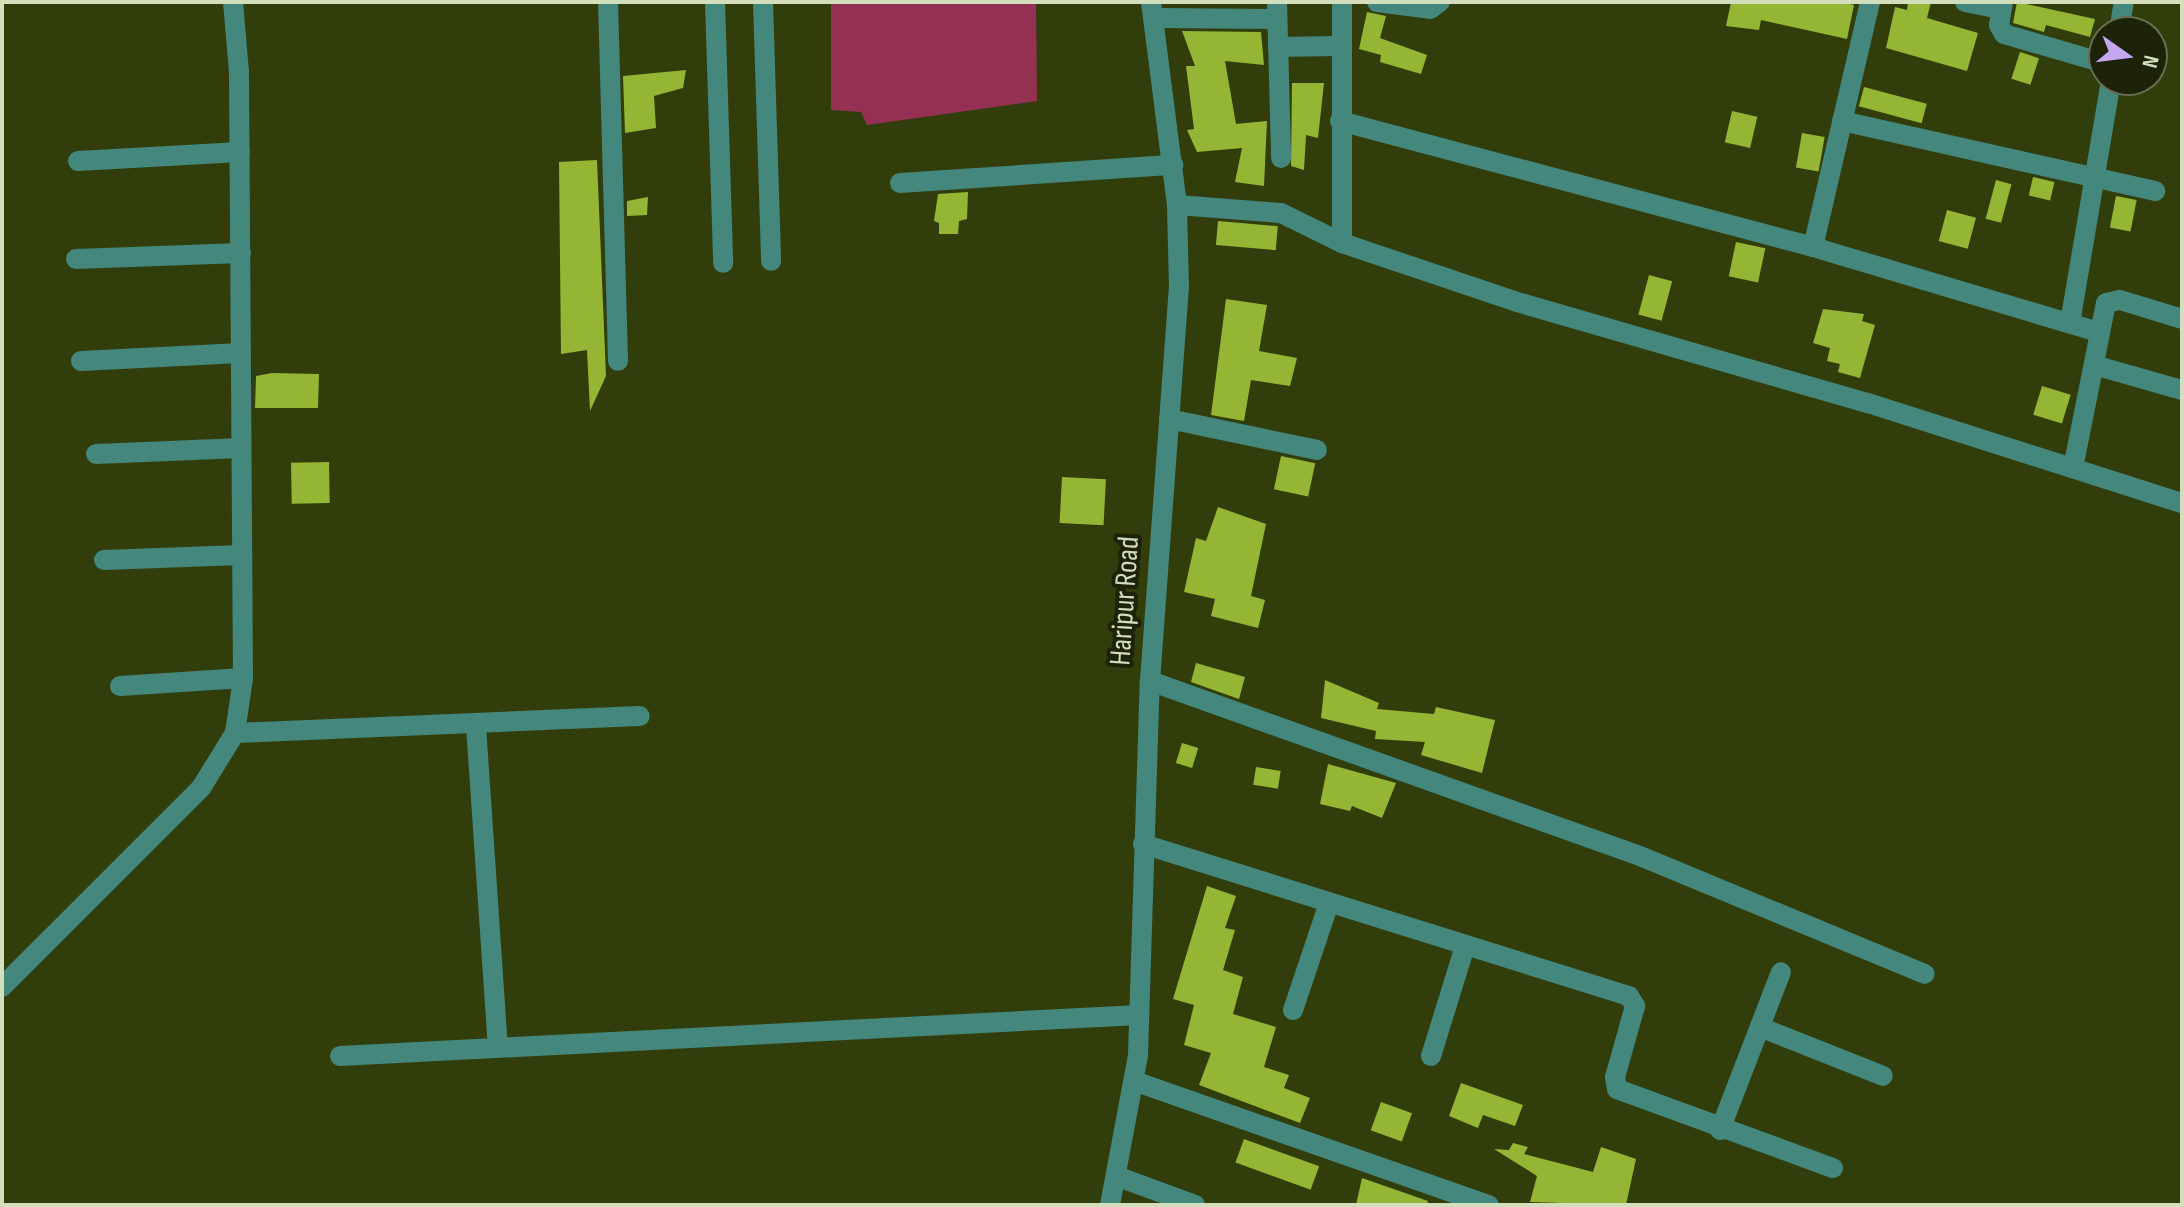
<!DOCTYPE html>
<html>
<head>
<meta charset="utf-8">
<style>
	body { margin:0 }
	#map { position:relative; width:2184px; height:1207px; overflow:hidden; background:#313e0c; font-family:"Sofia Sans Condensed",sans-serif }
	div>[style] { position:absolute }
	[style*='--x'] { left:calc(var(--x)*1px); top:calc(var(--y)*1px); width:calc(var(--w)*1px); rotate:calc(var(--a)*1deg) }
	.green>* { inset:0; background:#943052 }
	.building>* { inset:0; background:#95b634; transform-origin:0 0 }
	.minor>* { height:20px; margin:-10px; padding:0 10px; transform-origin:10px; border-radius:10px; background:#44877d }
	span { translate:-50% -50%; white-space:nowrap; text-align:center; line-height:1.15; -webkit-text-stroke:8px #1c2308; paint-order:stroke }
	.street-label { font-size:30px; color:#d3debd }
	.frame { position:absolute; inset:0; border:4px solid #d3debd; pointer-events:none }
	.north { position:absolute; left:2088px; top:16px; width:80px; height:80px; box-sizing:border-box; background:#1c2308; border:2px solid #656e50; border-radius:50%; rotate:104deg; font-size:22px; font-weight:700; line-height:32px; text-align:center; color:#d3debd }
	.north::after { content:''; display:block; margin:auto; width:28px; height:36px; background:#c5a7f1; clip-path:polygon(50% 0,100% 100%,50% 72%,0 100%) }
</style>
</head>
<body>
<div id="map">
	<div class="green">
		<i style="clip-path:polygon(831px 2px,1036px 2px,1037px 101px,867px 125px,861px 112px,831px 110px)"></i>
	</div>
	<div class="building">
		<i style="clip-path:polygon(1731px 2px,1842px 2px,1854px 5px,1847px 39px,1761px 20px,1759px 30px,1726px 26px)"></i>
		<i style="clip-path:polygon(1908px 2px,1931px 2px,1927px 18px,1978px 33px,1967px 71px,1886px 48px,1895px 7px,1907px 10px)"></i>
		<i style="clip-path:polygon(2017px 2px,2095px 19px,2090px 37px,2046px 25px,2044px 32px,2013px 23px)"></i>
		<i style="clip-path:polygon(1367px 12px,1386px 16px,1380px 38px,1427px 55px,1421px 74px,1380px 62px,1381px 55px,1359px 49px)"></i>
		<i style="clip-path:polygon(1182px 31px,1261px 32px,1264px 65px,1225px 61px,1236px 124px,1267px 121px,1264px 186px,1235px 182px,1242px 148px,1197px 152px,1187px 130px,1194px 129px,1186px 66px,1195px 66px)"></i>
		<i style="left:2020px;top:52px;width:20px;height:28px;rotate:18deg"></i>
		<i style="clip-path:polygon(686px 70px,683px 88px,654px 96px,656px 128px,625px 133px,623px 76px)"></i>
		<i style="clip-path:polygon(1292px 83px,1324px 83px,1318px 138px,1306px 135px,1304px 170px,1291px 166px)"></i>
		<i style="left:1864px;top:87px;width:65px;height:20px;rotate:15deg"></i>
		<i style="left:1732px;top:111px;width:26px;height:32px;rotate:13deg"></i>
		<i style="left:1802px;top:133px;width:23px;height:35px;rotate:10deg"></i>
		<i style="clip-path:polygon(597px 160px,606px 376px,590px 411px,587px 350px,561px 354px,559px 162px)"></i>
		<i style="left:2033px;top:177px;width:22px;height:19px;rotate:13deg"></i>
		<i style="left:1996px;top:180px;width:16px;height:40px;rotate:15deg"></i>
		<i style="clip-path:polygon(968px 192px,967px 219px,959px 221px,958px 234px,939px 234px,939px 223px,934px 221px,938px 194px)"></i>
		<i style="left:2116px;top:196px;width:21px;height:32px;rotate:11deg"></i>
		<i style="clip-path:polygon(648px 197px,647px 215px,627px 216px,627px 201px)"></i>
		<i style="left:1947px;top:210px;width:30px;height:32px;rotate:15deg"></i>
		<i style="left:1218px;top:221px;width:60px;height:24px;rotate:5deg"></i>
		<i style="left:1736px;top:242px;width:30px;height:35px;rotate:12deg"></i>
		<i style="left:1649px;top:275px;width:24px;height:41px;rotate:15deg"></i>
		<i style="clip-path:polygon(1226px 299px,1267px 305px,1259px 351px,1297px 358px,1290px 386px,1251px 380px,1244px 421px,1211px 415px)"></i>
		<i style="clip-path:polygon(1823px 309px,1864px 314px,1862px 321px,1875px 325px,1860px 378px,1838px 372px,1840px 364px,1827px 361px,1830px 348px,1813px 343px)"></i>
		<i style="clip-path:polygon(272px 373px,319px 374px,318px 408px,255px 408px,256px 376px)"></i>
		<i style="left:2042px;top:386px;width:30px;height:30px;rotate:17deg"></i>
		<i style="left:1281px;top:456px;width:35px;height:34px;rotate:12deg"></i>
		<i style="left:329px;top:462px;width:41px;height:38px;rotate:89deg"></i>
		<i style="left:1062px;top:477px;width:44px;height:46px;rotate:3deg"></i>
		<i style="clip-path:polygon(1218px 507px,1266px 524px,1251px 596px,1265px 600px,1258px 628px,1211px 616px,1215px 599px,1184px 592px,1196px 538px,1206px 541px)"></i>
		<i style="clip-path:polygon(1196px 663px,1245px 677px,1239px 699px,1191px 682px)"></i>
		<i style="clip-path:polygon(1325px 680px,1379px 703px,1377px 709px,1434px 714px,1436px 707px,1495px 720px,1482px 773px,1421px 755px,1425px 742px,1375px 739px,1376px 731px,1321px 718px)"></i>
		<i style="left:1182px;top:743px;width:17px;height:21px;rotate:17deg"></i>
		<i style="clip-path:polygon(1328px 764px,1396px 783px,1382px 818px,1352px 806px,1350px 811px,1320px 804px)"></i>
		<i style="left:1256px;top:767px;width:25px;height:18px;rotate:9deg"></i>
		<i style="clip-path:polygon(1207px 886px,1236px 896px,1225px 928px,1235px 930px,1223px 970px,1243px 977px,1233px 1014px,1276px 1027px,1264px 1067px,1289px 1075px,1284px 1088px,1310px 1098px,1300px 1123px,1199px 1085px,1211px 1053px,1184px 1045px,1194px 1005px,1173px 999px)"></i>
		<i style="clip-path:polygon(1461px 1083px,1523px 1105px,1515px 1126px,1483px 1115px,1478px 1128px,1449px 1116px)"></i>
		<i style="left:1381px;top:1102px;width:33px;height:30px;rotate:20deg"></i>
		<i style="left:1244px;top:1139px;width:80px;height:25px;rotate:20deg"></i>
		<i style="clip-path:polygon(1513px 1143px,1528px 1147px,1524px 1154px,1593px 1172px,1601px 1147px,1636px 1159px,1626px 1205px,1530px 1202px,1537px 1176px,1494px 1149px,1509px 1150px)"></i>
		<i style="clip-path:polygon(1362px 1178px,1428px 1201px,1427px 1205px,1356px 1205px)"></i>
	</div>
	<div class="minor">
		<i style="--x:608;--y:2;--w:359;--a:88.4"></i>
		<i style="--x:715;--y:2;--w:261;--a:88.2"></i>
		<i style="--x:763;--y:2;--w:259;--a:88.2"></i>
		<i style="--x:1277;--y:2;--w:156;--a:88.5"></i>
		<i style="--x:1342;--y:2;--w:241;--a:90"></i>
		<i style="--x:1377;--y:2;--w:53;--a:7.5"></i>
		<i style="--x:1430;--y:9;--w:12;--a:-35"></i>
		<i style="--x:1965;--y:2;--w:37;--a:11"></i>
		<i style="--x:2003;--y:2;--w:23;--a:100"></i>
		<i style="--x:1999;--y:25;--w:10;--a:61"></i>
		<i style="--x:2004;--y:34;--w:104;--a:16.2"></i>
		<i style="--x:1157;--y:18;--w:120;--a:0.5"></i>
		<i style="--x:2119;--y:32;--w:30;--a:-81"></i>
		<i style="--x:1278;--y:47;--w:60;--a:-1"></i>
		<i style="--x:1340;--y:121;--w:489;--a:14.9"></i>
		<i style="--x:1813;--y:247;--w:298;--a:16.6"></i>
		<i style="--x:1842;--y:121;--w:321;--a:12.6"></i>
		<i style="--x:78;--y:161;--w:162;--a:-3.2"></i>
		<i style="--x:900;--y:183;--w:274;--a:-3.8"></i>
		<i style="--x:1177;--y:205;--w:104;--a:4.4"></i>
		<i style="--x:1281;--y:213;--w:68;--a:26.2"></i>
		<i style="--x:1342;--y:243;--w:185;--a:18.6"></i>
		<i style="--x:1517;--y:302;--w:365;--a:16.1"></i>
		<i style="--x:1868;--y:403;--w:330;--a:17.7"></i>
		<i style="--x:1813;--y:247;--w:252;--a:-76.9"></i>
		<i style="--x:76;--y:259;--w:165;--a:-2.1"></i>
		<i style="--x:2070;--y:323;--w:246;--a:-80.4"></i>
		<i style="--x:81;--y:361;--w:160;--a:-2.9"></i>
		<i style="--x:2094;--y:365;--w:91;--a:15.9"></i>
		<i style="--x:1169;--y:419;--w:151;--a:11.8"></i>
		<i style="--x:96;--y:454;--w:145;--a:-2.4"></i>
		<i style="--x:2073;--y:468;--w:168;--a:-78.7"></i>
		<i style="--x:2106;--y:303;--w:14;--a:-12"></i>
		<i style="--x:2120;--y:300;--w:65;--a:17"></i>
		<i style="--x:104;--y:560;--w:137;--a:-2.1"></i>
		<i style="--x:1150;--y:681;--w:520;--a:19.65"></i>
		<i style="--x:1640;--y:856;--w:308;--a:22.5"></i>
		<i style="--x:120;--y:686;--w:123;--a:-3.7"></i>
		<i style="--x:476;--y:726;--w:321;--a:86.1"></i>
		<i style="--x:235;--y:733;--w:405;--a:-2.4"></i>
		<i style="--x:1143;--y:844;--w:509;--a:17.37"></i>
		<i style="--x:1629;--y:996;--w:12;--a:59"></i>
		<i style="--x:1635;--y:1006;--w:74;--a:105.7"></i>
		<i style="--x:1615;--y:1077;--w:12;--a:81"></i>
		<i style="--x:1617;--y:1089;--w:230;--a:20.1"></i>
		<i style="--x:2;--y:987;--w:281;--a:-45"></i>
		<i style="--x:201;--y:788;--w:65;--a:-58.3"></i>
		<i style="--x:235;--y:733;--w:56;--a:-81.7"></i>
		<i style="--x:243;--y:678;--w:606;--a:-90.38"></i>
		<i style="--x:239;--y:72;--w:70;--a:-94.9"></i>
		<i style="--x:1293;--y:1010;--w:113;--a:-71.4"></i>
		<i style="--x:1760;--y:1027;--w:132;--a:21.7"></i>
		<i style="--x:340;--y:1056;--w:800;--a:-2.94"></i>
		<i style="--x:1431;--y:1056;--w:115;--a:-72.8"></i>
		<i style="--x:1134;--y:1081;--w:376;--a:19.3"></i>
		<i style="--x:1720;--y:1130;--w:169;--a:-68.9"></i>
		<i style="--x:1116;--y:1176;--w:84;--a:20.2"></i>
		<i style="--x:1110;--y:1205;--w:153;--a:-79.4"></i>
		<i style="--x:1138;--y:1055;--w:374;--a:-88.2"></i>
		<i style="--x:1150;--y:681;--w:394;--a:-85.8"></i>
		<i style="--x:1179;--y:288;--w:83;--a:-91.4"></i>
		<i style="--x:1177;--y:205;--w:205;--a:-97.3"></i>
	</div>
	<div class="street-label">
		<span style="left:1125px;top:601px;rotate:-86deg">Haripur Road</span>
	</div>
	<div class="frame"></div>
	<div class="north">N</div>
</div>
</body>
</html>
